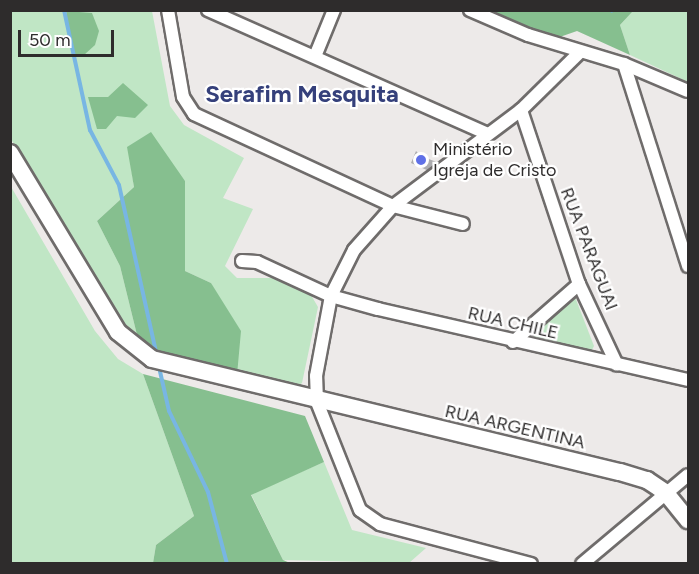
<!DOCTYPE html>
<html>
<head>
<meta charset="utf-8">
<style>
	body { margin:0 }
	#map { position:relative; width:699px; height:574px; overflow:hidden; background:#edeae9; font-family:Figtree,sans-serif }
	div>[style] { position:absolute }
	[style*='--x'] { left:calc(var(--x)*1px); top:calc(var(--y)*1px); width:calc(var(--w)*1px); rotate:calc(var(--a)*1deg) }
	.green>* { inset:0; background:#c0e6c5 }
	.forest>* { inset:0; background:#86bf8f }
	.stream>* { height:4px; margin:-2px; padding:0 2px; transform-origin:2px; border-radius:2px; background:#78b6e3 }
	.building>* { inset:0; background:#acacaf }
	.roads { filter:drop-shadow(2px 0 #6f6c6b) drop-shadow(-2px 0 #6f6c6b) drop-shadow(0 2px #6f6c6b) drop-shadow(0 -2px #6f6c6b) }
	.street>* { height:12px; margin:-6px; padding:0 6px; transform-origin:6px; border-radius:6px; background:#fff }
	.secondary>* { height:16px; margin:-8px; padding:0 8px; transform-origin:8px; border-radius:8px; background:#fff }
	.dots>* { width:16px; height:16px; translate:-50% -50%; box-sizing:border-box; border:3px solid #fff; border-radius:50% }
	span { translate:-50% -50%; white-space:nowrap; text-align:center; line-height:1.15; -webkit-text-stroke:4.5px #fff; paint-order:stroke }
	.poi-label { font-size:18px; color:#2e2c2c }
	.left { translate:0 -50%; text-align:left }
	.street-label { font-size:18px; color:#2e2c2c }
	.district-label { font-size:24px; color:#35407b; font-weight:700 }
	.frame { position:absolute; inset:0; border:12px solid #2e2c2c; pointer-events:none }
	.scale { position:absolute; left:18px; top:30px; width:96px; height:27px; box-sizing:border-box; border:3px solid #2e2c2c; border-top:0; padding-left:8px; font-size:18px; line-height:21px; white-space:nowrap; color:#2e2c2c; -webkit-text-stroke:4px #fff; paint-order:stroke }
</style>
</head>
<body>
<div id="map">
	<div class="green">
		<i style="clip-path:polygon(10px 11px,152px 11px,170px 106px,184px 125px,244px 158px,223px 198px,253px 209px,225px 266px,237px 278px,276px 278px,311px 295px,318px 307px,302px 383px,292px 389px,237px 375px,211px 283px,185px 271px,185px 181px,128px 147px,134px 187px,97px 221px,120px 266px,139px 343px,117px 323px,11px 139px)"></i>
		<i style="clip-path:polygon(633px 11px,688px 11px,688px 82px,630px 55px,620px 25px)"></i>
		<i style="clip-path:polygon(10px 185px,95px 331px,118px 359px,143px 374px,194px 516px,156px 545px,153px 563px,11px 563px)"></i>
		<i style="clip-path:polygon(575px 297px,594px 346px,591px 352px,527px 342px)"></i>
		<i style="clip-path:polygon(324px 462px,352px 530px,426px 548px,409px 563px,283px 560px,251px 494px)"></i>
	</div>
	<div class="forest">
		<i style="clip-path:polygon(66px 11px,92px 13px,99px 31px,95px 45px,84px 55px,73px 54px)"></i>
		<i style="clip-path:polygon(487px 11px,633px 11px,620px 25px,630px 55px,577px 31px,554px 39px)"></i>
		<i style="clip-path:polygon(123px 83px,148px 105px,135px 118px,117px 116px,106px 129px,97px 129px,88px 97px,108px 97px)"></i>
		<i style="clip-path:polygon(151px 132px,185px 181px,185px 271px,211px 283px,241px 331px,237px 375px,164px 356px,139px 343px,120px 266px,97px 221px,134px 187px,127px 147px)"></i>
		<i style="clip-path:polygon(143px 374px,305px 416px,324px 462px,251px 495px,283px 560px,290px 563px,153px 563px,156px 545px,194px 516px)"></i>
	</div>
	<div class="stream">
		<i style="--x:64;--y:10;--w:123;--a:77.8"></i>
		<i style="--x:90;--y:130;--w:62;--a:62.2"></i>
		<i style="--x:119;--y:185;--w:175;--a:77.5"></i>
		<i style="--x:611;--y:10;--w:1;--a:45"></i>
		<i style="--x:159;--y:367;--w:45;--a:77.2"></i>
		<i style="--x:169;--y:411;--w:90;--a:64.3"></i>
		<i style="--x:208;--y:492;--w:74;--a:75.2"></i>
	</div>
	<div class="building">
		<i style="clip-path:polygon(416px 151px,421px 156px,439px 163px,429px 171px,411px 163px)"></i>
	</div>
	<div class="roads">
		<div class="street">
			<i style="--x:168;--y:10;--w:88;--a:80.2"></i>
			<i style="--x:183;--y:97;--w:20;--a:57"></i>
			<i style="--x:194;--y:114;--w:219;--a:24.8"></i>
			<i style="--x:393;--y:206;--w:72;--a:14.4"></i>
			<i style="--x:208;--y:10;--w:306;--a:23.9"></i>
			<i style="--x:470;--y:10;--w:63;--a:23.3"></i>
			<i style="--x:528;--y:35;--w:100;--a:16.8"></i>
			<i style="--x:624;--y:64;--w:69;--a:22.9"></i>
			<i style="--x:316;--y:54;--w:48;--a:-67.8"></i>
			<i style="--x:624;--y:64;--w:212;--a:72.4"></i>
			<i style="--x:521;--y:110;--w:183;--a:71.6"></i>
			<i style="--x:579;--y:284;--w:89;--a:64.9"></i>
			<i style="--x:242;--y:261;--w:15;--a:4"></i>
			<i style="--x:257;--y:262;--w:81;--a:24.7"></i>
			<i style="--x:331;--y:296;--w:49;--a:15.5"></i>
			<i style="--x:378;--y:309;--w:318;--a:12.9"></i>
			<i style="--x:513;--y:342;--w:88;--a:-41.3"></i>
			<i style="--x:531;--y:564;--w:156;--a:-165.2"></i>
			<i style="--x:380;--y:524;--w:24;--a:-145"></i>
			<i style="--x:360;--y:510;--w:116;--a:-111.7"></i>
			<i style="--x:317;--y:402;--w:26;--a:-92"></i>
			<i style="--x:316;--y:376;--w:81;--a:-79.4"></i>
			<i style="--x:331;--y:296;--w:51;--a:-63.4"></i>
			<i style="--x:354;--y:250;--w:59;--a:-48.4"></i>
			<i style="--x:393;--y:206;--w:160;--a:-36.9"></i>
			<i style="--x:521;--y:110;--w:83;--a:-44.5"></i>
			<i style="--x:582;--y:564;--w:138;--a:-40"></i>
		</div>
		<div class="secondary">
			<i style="--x:10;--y:153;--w:209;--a:58.9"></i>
			<i style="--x:118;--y:332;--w:43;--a:38.5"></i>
			<i style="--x:152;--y:359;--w:481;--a:13.6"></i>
			<i style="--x:620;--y:472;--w:28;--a:17"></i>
			<i style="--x:647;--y:480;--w:23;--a:34"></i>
			<i style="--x:666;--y:493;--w:35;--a:51"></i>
		</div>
	</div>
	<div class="dots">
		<i style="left:421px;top:160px;background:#5f70e7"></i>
	</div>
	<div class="poi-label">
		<span class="left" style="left:433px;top:160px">Ministério<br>Igreja de Cristo</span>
	</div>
	<div class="street-label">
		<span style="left:589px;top:249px;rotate:69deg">RUA PARAGUAI</span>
		<span style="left:513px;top:323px;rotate:13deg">RUA CHILE</span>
		<span style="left:515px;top:427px;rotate:13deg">RUA ARGENTINA</span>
	</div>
	<div class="district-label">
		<span style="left:302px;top:94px">Serafim Mesquita</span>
	</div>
	<div class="frame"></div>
	<div class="scale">50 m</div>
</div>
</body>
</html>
